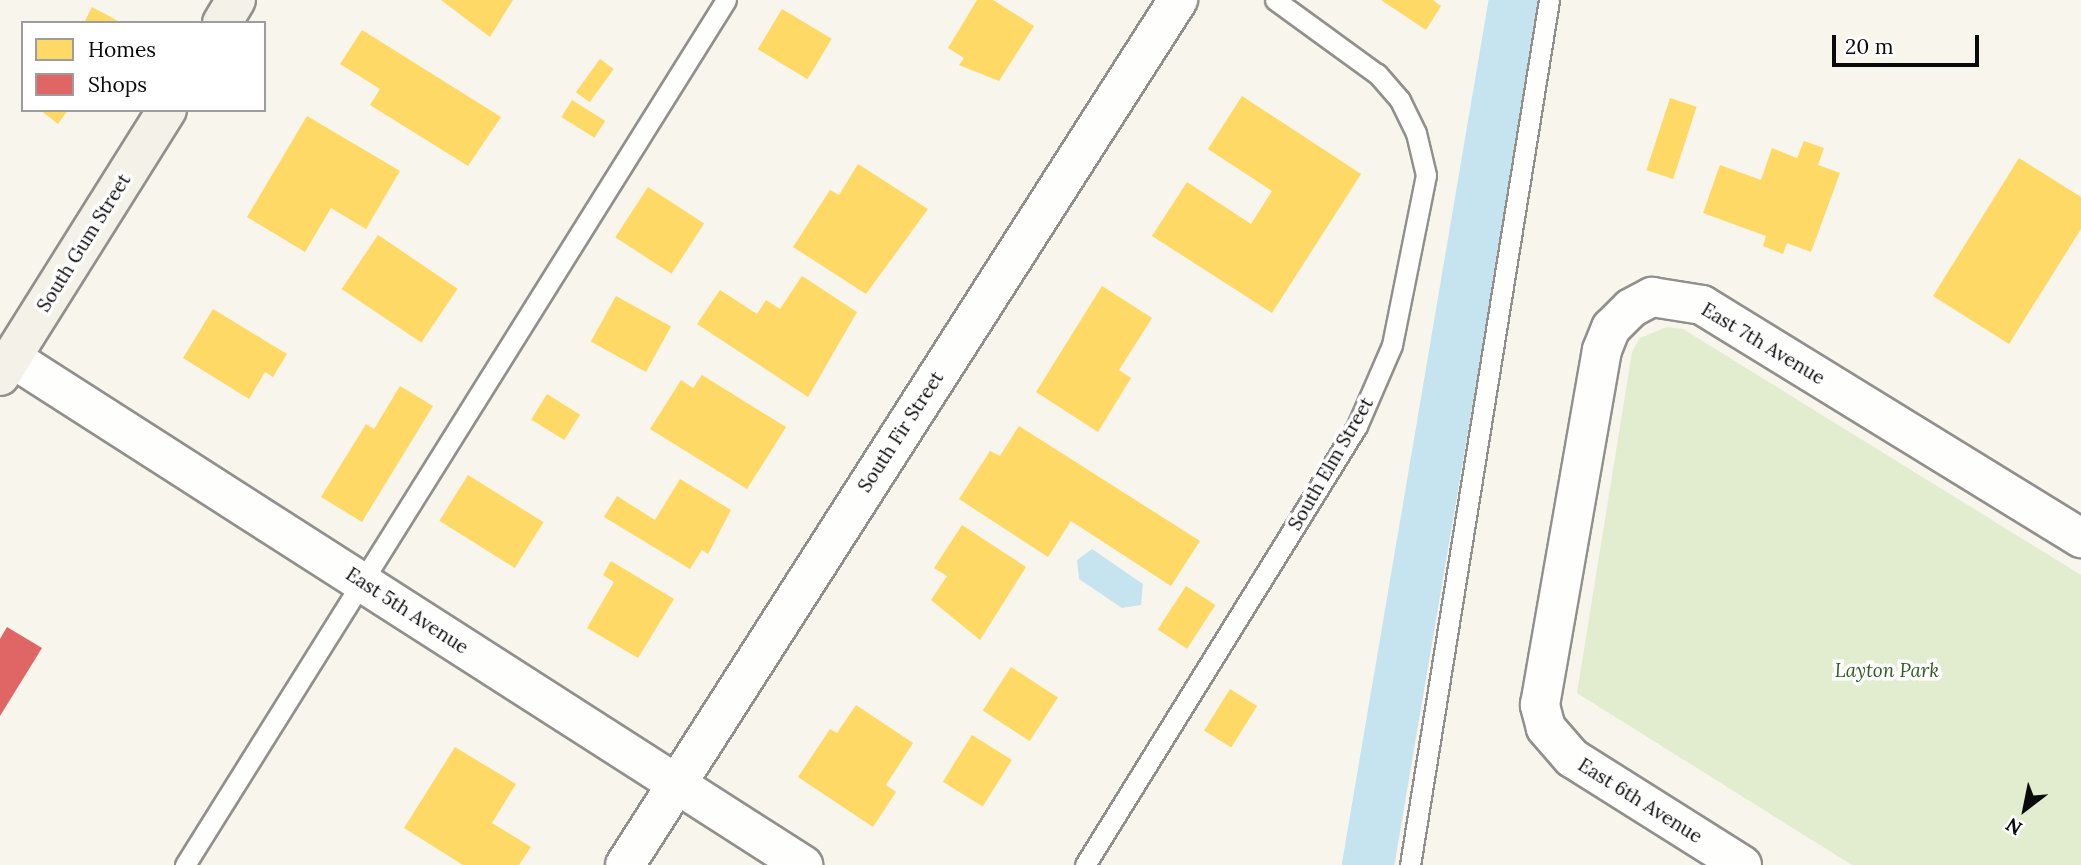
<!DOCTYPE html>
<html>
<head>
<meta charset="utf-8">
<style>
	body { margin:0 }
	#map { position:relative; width:2081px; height:865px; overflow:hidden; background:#f8f5ed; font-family:Lora,serif }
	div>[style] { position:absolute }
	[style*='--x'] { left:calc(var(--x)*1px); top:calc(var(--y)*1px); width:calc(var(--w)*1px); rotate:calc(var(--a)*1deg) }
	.green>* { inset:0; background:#e2ecce }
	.water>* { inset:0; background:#c6e4f0 }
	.homes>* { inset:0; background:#ffd966; transform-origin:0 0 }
	.shops>* { inset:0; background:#e06666 }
	.canal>* { height:52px; margin:-26px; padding:0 26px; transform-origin:26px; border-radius:26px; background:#c6e4f0 }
	.roads { filter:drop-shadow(2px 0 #91908c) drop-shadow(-2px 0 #91908c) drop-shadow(0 2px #91908c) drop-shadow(0 -2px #91908c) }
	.lane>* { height:19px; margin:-9.5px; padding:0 9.5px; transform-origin:9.5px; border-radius:9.5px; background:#fefefc }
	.street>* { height:38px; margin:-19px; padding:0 19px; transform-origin:19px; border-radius:19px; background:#fefefc }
	.secondary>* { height:38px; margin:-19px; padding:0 19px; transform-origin:19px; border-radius:19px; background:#f3f1e8 }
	span { translate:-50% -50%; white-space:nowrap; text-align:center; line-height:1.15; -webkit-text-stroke:7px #fff; paint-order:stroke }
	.street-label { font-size:19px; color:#0a0a0a }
	.park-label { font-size:19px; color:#2f5b20; font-style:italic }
	.legend { position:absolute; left:21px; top:21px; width:245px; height:91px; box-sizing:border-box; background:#fff; border:2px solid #9d9d9d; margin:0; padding:9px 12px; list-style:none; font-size:21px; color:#0a0a0a }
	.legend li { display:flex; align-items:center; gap:14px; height:35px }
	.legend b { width:35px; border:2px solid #9d9d9d }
	.north { position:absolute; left:1990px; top:774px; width:70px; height:70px; -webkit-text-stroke:5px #fff; paint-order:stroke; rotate:212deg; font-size:19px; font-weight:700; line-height:28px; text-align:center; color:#0a0a0a }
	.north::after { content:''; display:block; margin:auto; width:24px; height:32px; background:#0a0a0a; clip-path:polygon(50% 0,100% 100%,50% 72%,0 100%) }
	.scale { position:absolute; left:1832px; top:35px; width:147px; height:32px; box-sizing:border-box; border:4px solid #0a0a0a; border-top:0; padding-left:9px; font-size:21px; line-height:24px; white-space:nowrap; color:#0a0a0a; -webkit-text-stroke:5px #fff; paint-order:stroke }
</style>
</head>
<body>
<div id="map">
	<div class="green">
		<i style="clip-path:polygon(1667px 327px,1683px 329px,2081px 575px,2081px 865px,1852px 865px,1577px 693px,1632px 352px,1640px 338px)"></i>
	</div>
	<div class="water">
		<i style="clip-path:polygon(1092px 549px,1143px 584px,1141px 605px,1122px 608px,1079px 579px,1077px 560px)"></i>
	</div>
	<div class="homes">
		<i style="clip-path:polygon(441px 0,513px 0,490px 37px)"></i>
		<i style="clip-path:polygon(977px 0,993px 0,1034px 26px,999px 81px,959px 65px,964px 58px,948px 48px)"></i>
		<i style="clip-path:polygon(1381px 0,1433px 0,1441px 6px,1426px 30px)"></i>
		<i style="clip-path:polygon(92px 7px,122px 23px,84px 23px)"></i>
		<i style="left:782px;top:9px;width:58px;height:47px;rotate:31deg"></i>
		<i style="clip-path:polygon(362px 30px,501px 117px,468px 166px,370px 105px,380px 89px,340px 64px)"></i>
		<i style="left:600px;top:59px;width:17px;height:41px;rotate:36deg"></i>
		<i style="clip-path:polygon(1242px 96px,1361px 174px,1272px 313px,1152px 236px,1187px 182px,1251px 224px,1272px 191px,1208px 149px)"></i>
		<i style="left:1670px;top:98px;width:28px;height:76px;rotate:18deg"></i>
		<i style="left:572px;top:100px;width:39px;height:20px;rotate:32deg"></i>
		<i style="clip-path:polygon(40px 110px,68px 110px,58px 124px)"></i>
		<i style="clip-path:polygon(307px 116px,400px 171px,366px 229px,331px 208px,305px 252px,247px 217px)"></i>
		<i style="clip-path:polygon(1804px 141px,1824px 148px,1818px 165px,1840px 173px,1811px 252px,1787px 243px,1783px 254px,1763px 246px,1766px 236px,1703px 213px,1720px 165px,1761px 180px,1772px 148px,1797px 158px)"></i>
		<i style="clip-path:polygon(2019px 158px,2081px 197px,2081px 229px,2009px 344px,1933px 296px)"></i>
		<i style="clip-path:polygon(858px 164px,928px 209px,866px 294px,793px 247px,830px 190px,839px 195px)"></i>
		<i style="left:648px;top:187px;width:67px;height:60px;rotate:33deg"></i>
		<i style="left:378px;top:235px;width:96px;height:65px;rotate:34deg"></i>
		<i style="clip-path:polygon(802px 276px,857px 312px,808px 397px,697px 324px,720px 290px,757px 314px,766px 300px,780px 309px)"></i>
		<i style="clip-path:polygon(1102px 286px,1152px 318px,1119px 370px,1131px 378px,1098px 432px,1036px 392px)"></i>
		<i style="left:616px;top:296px;width:63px;height:52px;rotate:29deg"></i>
		<i style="clip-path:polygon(213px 309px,287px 354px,273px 377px,265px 372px,249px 399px,183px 358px)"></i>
		<i style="clip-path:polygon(702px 375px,786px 427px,747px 489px,650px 429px,681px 380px,693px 388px)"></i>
		<i style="clip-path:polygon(400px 386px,433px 406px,362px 522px,321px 497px,366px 424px,374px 429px)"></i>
		<i style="left:547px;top:394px;width:39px;height:30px;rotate:32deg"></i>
		<i style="clip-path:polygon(1019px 426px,1200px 541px,1171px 586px,1071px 521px,1048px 557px,959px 499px,990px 451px,1000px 456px)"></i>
		<i style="left:468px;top:475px;width:89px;height:54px;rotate:32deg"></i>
		<i style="clip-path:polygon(680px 479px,731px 510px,708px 554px,702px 550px,690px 569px,604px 517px,617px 496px,655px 520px)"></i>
		<i style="clip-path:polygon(962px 525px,1026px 567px,980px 640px,931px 600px,947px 576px,934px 568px)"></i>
		<i style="clip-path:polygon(611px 561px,674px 599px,638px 658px,587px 628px,614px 582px,603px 575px)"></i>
		<i style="left:1186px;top:586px;width:35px;height:52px;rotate:33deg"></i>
		<i style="left:1011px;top:667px;width:56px;height:52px;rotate:33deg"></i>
		<i style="left:1230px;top:689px;width:32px;height:49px;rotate:32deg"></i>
		<i style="clip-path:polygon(856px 705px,913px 743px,886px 785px,896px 792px,873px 827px,798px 777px,830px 729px,837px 733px)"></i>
		<i style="left:972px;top:735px;width:47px;height:55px;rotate:32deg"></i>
		<i style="clip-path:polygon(455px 747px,516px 784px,492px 823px,531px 847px,519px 865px,463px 865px,404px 828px)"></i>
	</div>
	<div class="shops">
		<i style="clip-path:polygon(7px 627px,42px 648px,0 716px,0 639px)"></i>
	</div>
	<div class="canal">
		<i style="--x:1368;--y:865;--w:877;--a:-80.36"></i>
	</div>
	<div class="roads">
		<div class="lane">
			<i style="--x:185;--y:865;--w:1020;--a:-57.98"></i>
			<i style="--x:1085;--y:865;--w:516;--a:-58.22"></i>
			<i style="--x:1357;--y:426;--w:88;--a:-66.6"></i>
			<i style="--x:1392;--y:345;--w:173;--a:-78.7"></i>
			<i style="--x:1426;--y:175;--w:43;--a:-103.4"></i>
			<i style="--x:1416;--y:133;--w:37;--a:-116"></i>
			<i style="--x:1400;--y:100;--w:35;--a:-131"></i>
			<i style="--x:1377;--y:74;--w:126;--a:-144"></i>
			<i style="--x:1410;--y:865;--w:876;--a:-80.87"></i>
		</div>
		<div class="street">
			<i style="--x:12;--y:358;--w:940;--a:32.66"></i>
			<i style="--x:625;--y:865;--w:1027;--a:-57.41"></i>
			<i style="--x:1742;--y:865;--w:201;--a:-147.8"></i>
			<i style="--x:1572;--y:758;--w:40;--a:-131"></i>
			<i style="--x:1546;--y:728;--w:24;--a:-105"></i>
			<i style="--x:1540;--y:705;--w:360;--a:-80.1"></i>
			<i style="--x:1602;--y:350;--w:24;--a:-68"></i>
			<i style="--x:1611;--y:328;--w:28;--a:-45"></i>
			<i style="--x:1631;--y:308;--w:24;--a:-28"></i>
			<i style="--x:1652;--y:297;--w:51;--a:9.1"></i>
			<i style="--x:1702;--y:305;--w:445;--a:31.6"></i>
		</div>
		<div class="secondary">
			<i style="--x:222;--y:23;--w:27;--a:-59"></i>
			<i style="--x:0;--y:376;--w:314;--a:-57.9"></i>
		</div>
	</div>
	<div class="street-label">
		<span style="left:84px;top:243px;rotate:-58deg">South Gum Street</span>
		<span style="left:1763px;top:344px;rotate:31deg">East 7th Avenue</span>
		<span style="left:901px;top:432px;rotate:-57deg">South Fir Street</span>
		<span style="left:1331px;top:464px;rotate:-60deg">South Elm Street</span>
		<span style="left:407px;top:611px;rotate:33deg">East 5th Avenue</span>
		<span style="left:1640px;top:801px;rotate:32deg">East 6th Avenue</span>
	</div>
	<div class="park-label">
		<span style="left:1887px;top:671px">Layton Park</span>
	</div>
	<ul class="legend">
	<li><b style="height:19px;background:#ffd966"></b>Homes</li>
	<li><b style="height:19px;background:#e06666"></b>Shops</li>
	</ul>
	<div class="north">N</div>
	<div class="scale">20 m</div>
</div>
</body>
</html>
